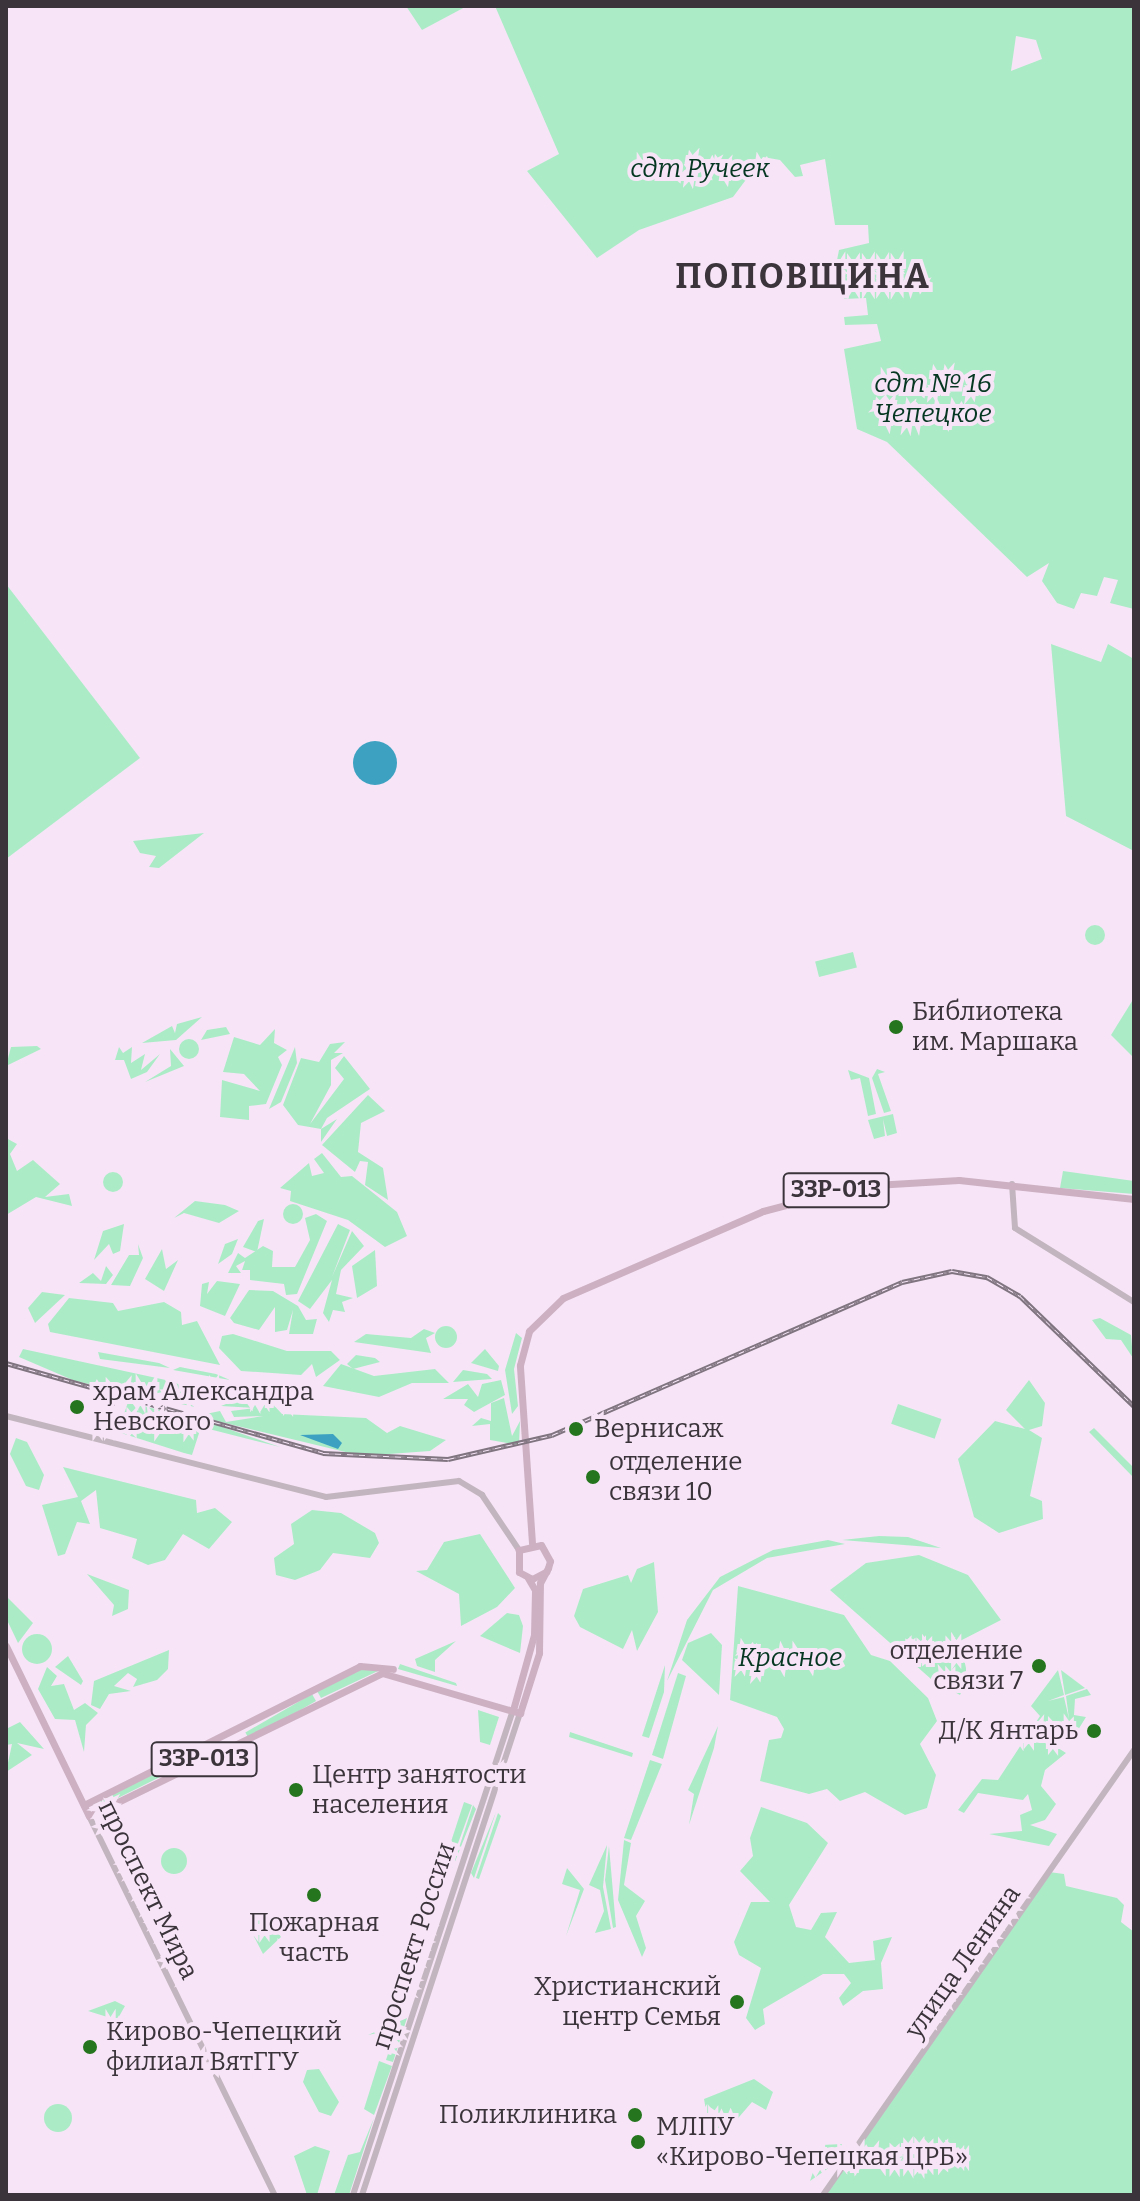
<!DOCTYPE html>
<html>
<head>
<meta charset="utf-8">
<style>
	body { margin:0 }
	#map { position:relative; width:1140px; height:2201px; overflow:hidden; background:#f7e5f7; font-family:Bitter,serif }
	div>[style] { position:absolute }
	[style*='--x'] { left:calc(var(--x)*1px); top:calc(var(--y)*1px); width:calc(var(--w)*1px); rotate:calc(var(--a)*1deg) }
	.green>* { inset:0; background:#abecc7; transform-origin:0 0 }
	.round { border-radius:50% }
	.water>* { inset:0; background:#3da2c2 }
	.secondary>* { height:6px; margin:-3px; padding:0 3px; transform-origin:3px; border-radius:3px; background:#c3b5bf }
	.primary>* { height:7px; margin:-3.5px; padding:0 3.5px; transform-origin:3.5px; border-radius:3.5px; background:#cdb1c3 }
	.rail>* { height:5px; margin-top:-2.5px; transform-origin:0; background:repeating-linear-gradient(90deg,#f7e5f7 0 6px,#7f747f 0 12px); box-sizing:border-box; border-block:2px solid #7f747f }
	.dots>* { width:22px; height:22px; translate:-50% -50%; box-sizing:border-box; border:4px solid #f7e5f7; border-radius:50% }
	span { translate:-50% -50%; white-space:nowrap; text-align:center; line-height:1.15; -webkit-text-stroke:8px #f7e5f7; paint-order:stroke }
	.shield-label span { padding:2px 6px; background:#f7e5f7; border:2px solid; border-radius:6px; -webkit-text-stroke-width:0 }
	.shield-label { font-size:24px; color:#3b343b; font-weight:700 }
	.park-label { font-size:26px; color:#063722; font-style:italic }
	.poi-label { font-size:26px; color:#3b343b }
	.left { translate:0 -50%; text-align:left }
	.right { translate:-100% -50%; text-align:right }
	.street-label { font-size:26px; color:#3b343b }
	.district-label { font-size:34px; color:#3b343b; font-weight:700; letter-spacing:2px }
	.frame { position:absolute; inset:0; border:8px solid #3b343b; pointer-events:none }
</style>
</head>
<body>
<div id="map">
	<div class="green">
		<i style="clip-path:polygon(406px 6px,467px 6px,422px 30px)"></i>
		<i style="clip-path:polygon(evenodd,495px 6px,1134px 6px,1134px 609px,1110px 603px,1118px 580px,1104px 577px,1097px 596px,1081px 593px,1074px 609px,1057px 603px,1042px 581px,1049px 563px,1027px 577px,887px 442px,857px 429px,844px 349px,881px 341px,877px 324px,845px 325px,844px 317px,868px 315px,866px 298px,844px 299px,837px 260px,839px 250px,869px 243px,868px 225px,835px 225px,825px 159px,800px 165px,803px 176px,795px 177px,780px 160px,763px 157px,733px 197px,639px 230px,597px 258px,527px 171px,559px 154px,495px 6px,1016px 36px,1036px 40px,1042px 59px,1011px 71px,1016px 36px)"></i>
		<i style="clip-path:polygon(6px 584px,140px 758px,6px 859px)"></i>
		<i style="clip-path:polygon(1051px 644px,1101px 662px,1108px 644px,1134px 659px,1134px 863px,1132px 850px,1066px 816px)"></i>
		<i style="clip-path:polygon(204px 833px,159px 868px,149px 867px,156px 856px,140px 853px,133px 841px)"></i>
		<i class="round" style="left:1085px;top:925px;width:20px;height:20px"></i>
		<i style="left:853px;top:952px;width:16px;height:39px;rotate:76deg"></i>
		<i style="clip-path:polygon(1134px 998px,1134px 1058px,1111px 1035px)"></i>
		<i style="clip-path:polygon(202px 1017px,176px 1040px,142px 1043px,172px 1026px,175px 1033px,177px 1024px)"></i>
		<i style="clip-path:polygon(226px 1027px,230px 1034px,201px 1040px,207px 1030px)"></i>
		<i style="clip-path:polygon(275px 1029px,274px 1043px,287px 1050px,278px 1057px,282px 1065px,266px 1104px,249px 1106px,249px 1120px,220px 1117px,222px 1080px,260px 1091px,244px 1074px,223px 1072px,234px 1037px,260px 1045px)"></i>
		<i class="round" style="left:179px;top:1039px;width:20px;height:20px"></i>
		<i style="clip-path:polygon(345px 1042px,334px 1053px,343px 1053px,331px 1060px,331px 1085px,310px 1124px,344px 1079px,335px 1068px,344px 1056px,370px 1089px,327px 1118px,321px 1129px,337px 1119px,321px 1142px,321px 1129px,298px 1125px,283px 1105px,301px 1058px,319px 1062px,330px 1044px)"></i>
		<i style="clip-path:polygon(11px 1047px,37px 1046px,41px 1049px,6px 1066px)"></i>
		<i style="clip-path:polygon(119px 1047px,123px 1053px,132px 1047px,131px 1063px,145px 1054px,141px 1070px,160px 1054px,147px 1072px,131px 1079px,124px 1060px,115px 1060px)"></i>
		<i style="clip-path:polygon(295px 1047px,297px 1063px,281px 1102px,269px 1109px)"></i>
		<i style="clip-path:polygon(170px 1049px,184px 1066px,145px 1082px,171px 1066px)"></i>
		<i style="clip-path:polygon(877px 1069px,885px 1072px,878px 1074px,891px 1111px,884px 1113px,872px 1078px)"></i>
		<i style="clip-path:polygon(848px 1070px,869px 1078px,876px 1114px,868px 1116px,860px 1078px,851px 1080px)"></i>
		<i style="clip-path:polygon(368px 1095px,385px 1111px,361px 1123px,358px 1152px,383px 1168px,388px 1200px,365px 1185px,368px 1162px,360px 1161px,355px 1172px,322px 1145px)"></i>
		<i style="clip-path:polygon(893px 1114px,897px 1133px,887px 1136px,883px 1119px,885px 1136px,874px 1139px,868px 1120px)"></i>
		<i style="clip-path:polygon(6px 1138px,17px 1144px,10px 1154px,17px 1171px,33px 1160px,60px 1184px,45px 1197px,69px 1194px,72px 1206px,36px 1197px,6px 1215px)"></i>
		<i style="clip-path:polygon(322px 1153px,341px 1177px,352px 1176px,397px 1212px,407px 1236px,385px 1247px,348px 1220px,290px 1201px,291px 1191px,280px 1188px,309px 1163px,312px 1176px,324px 1173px,314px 1159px)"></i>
		<i style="clip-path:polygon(1063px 1171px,1134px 1181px,1134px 1194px,1060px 1188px)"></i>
		<i class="round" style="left:103px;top:1172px;width:20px;height:20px"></i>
		<i style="clip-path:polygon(195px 1201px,225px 1205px,239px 1211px,219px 1223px,184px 1213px,174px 1218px)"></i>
		<i class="round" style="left:283px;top:1204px;width:20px;height:20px"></i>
		<i style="clip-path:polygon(316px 1214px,327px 1221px,297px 1294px,286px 1295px,284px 1284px,250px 1280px,250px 1270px,242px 1270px,245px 1261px,236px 1266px,241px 1273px,228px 1273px,238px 1253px,245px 1258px,263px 1246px,273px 1251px,272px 1267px,295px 1267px,310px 1240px,305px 1218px)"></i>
		<i style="clip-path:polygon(264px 1219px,257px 1252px,243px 1247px,258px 1221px)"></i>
		<i style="clip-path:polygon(124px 1224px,120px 1251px,113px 1254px,109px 1244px,94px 1260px,103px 1231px)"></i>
		<i style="clip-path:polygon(338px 1224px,350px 1230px,332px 1277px,352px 1231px,364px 1246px,341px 1270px,336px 1294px,353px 1298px,342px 1302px,345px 1312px,333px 1310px,329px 1322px,323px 1313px,332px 1280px,310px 1309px,298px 1301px)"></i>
		<i style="clip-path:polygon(238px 1239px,232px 1254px,218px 1264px,225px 1244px)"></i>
		<i style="clip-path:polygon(138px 1244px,143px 1258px,130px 1286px,111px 1285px,129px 1255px,139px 1255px)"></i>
		<i style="clip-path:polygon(162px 1249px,166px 1269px,178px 1260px,164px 1291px,145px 1279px)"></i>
		<i style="clip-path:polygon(375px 1250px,377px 1286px,357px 1298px,352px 1266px)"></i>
		<i style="clip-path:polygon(106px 1266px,113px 1275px,106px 1284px,79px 1283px,93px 1273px,101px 1281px)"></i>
		<i style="clip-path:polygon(217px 1281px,240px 1284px,225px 1316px,200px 1306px,202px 1284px,209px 1282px,207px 1294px)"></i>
		<i style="clip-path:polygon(249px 1290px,273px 1291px,298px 1306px,306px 1320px,317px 1319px,313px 1334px,289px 1334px,293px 1310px,287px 1330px,275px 1332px,275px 1307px,259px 1330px,234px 1323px,230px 1318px)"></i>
		<i style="clip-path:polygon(42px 1292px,65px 1295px,35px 1323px,28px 1308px)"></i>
		<i style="clip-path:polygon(69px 1298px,113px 1303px,118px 1311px,164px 1302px,181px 1312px,182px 1325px,197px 1321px,220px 1365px,50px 1332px,48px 1324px)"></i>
		<i style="clip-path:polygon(1100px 1318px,1131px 1335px,1133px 1358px,1121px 1340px,1106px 1339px,1092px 1320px)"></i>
		<i class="round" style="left:435px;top:1326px;width:22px;height:22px"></i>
		<i style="clip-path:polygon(424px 1329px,435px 1333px,426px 1338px,431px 1353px,354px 1342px,366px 1334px,411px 1338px)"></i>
		<i style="clip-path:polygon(516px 1333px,522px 1338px,514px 1369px,518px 1406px,512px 1414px,505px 1370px)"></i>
		<i style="clip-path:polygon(233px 1334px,287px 1351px,331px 1351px,340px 1360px,316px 1377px,312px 1364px,301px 1375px,241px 1371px,219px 1348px,222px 1336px)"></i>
		<i style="clip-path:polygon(23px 1349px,175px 1382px,196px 1397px,172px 1394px,195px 1407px,75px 1381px,19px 1357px)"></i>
		<i style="clip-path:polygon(485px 1349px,499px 1366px,498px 1371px,471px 1363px)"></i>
		<i style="clip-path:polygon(98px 1352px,159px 1363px,170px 1368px,100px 1359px)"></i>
		<i style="clip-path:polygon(356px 1355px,375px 1358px,380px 1362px,353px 1369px,347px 1364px)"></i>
		<i style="clip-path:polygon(341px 1364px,374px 1376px,435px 1369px,449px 1383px,412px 1383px,379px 1397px,323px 1386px)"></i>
		<i style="clip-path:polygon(180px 1367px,216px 1374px,230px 1380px,173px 1370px)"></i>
		<i style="clip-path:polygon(463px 1370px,487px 1374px,492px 1379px,453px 1382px)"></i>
		<i style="clip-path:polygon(501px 1380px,505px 1395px,474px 1412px,464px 1405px,468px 1399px,443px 1399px,468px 1384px,478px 1397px,482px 1384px)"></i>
		<i style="clip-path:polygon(1029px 1380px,1045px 1403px,1042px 1426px,1029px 1430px,1042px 1438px,1030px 1496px,1042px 1501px,1043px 1519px,999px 1533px,974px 1517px,958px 1459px,995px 1421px,1025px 1429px,1006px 1410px)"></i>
		<i style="clip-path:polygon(246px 1396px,269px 1400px,282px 1414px,366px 1418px,387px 1433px,400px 1426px,446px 1440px,430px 1451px,362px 1456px,196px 1416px,220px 1411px,226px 1422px,263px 1416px,234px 1417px,231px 1411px,255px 1408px,221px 1406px)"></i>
		<i style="clip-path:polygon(504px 1398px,512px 1436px,520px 1421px,519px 1445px,490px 1440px,490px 1424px,472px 1426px,481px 1418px,491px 1421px,491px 1403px)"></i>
		<i style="clip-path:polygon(128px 1402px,214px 1424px,280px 1447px,201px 1427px,192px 1455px,184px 1453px,118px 1432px)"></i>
		<i style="left:898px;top:1404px;width:46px;height:21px;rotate:19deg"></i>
		<i style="clip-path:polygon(1094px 1428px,1134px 1468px,1134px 1478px,1089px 1432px)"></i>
		<i style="clip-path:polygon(16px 1438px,27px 1442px,44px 1475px,39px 1490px,26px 1486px,10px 1454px)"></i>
		<i style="clip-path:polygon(63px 1467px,196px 1500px,197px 1513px,215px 1508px,232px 1522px,209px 1549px,183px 1534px,165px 1560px,148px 1565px,132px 1558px,137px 1539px,100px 1528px,96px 1490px,81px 1501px,90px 1524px,77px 1522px,65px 1554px,58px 1556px,42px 1505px,78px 1497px)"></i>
		<i style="clip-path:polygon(312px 1510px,341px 1513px,375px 1533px,379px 1543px,370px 1558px,333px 1553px,320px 1570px,295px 1580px,276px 1575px,274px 1558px,294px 1544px,291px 1524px)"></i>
		<i style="clip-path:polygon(480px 1534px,515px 1588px,497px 1607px,461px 1626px,459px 1594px,416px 1571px,427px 1570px,444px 1542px)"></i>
		<i style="clip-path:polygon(908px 1537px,941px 1548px,842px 1540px,879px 1536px)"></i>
		<i style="clip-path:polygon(828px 1540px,845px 1544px,767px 1558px,713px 1590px,667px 1681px,687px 1620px,720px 1577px,773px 1550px)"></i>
		<i style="clip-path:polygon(919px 1555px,968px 1575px,1001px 1620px,960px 1641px,968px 1677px,960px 1695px,931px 1679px,830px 1590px,866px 1563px)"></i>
		<i style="clip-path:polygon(654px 1562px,658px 1612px,637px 1651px,632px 1630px,623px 1649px,580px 1627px,574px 1616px,583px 1589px,628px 1575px,631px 1583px,637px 1569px)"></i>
		<i style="clip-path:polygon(87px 1574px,129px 1590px,128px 1609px,112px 1616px,114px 1605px)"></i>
		<i style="clip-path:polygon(738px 1586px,844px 1615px,871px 1655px,890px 1661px,928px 1698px,937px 1721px,920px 1744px,936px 1775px,927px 1808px,905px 1815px,865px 1792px,840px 1801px,827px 1789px,809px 1794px,760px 1781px,769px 1740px,781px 1738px,784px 1729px,777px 1717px,730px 1700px)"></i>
		<i style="clip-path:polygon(6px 1596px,33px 1623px,18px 1643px,6px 1618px)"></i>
		<i style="clip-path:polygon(507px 1613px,519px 1615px,523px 1626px,520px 1653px,480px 1636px)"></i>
		<i style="clip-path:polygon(711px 1633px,722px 1645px,719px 1695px,682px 1660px,688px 1643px)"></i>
		<i class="round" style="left:22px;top:1634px;width:30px;height:30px"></i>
		<i style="clip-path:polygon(456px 1641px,435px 1660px,435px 1672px,417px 1666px,415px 1659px)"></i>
		<i style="clip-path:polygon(169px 1650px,168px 1669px,157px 1680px,133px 1687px,137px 1679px,128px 1673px,114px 1686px,131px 1691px,109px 1694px,100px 1709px,91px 1705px,94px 1681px)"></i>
		<i style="clip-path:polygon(68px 1656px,83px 1681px,81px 1685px,55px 1667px)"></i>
		<i style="clip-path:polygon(400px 1664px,456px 1683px,457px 1686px,398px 1669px)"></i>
		<i style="clip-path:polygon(665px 1665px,664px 1692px,649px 1738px,642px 1736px)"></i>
		<i style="clip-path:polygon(47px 1667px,57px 1676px,51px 1686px,64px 1684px,74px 1710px,85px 1703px,98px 1713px,86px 1725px,84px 1752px,75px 1720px,55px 1719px,38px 1689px)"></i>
		<i style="clip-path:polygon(364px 1667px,378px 1671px,321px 1698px,317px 1691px)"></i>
		<i style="clip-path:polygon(1058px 1670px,1064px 1695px,1048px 1701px,1064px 1697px,1069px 1719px,1066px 1696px,1087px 1689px,1091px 1695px,1075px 1699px,1074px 1715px,1086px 1717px,1078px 1730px,1072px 1735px,1057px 1723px,1044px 1739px,1066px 1753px,1045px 1770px,1041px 1786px,1056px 1804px,1045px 1820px,1030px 1825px,1057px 1834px,1049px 1846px,989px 1834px,1022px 1831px,1020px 1815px,1032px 1810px,1028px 1794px,1023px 1800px,978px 1793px,964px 1813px,958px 1810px,982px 1779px,998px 1780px,1040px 1716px,1031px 1706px)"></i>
		<i style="clip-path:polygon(1061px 1670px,1085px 1688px,1065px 1695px)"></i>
		<i style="clip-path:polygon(678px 1673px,686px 1676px,663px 1759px,652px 1755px)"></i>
		<i style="left:312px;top:1694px;width:8px;height:77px;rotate:60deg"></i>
		<i style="clip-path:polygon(478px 1710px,499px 1717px,490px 1745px,480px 1742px)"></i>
		<i style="clip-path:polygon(20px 1722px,44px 1749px,17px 1743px,32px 1755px,6px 1772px,12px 1744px,6px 1745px,6px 1729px)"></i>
		<i style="clip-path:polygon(718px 1726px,714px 1748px,689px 1825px,694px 1794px,688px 1790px)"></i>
		<i style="clip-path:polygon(570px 1732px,633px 1753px,632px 1757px,569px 1737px)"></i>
		<i style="clip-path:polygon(181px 1759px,184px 1765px,96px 1809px,92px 1802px)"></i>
		<i style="clip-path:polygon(650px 1760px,662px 1764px,631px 1840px,624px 1838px)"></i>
		<i style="clip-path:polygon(464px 1802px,472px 1805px,449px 1868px,443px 1866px)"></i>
		<i style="clip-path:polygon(473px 1805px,476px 1809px,452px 1869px)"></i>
		<i style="clip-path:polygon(761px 1807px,807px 1823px,828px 1843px,789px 1905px,796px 1927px,811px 1930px,821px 1913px,837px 1912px,825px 1937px,849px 1963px,875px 1960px,873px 1941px,892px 1937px,881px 1963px,883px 1989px,863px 1991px,843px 2006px,839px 1998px,851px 1983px,844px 1974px,823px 1974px,763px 2009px,765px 2024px,755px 2030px,746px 2018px,761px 1968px,739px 1955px,734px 1942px,751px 1902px,770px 1902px,740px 1871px,753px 1856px,750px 1838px)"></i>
		<i style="clip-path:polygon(496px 1812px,474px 1878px,471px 1873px)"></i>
		<i style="clip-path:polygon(498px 1813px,501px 1816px,479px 1879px,476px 1878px)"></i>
		<i style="clip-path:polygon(624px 1840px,631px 1843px,624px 1885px,645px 1901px,636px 1916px,646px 1948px,642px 1957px,618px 1900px)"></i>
		<i style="clip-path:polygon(607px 1845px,603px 1887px,611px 1929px,595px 1933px,604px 1911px,600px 1890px,589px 1885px)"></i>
		<i style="clip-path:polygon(609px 1846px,616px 1927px,613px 1928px,605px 1880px)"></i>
		<i class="round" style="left:161px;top:1848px;width:26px;height:26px"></i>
		<i style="clip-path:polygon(567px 1868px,584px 1889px,566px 1936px,580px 1890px,562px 1884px)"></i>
		<i style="clip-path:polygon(1049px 1872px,1064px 1874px,1066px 1886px,1117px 1898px,1124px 1905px,1121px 1922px,1134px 1932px,1134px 2195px,823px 2195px)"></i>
		<i style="clip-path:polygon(267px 1914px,281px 1937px,263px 1954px,248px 1925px)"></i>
		<i style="clip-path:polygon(115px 2001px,125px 2006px,117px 2020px,88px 2011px)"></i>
		<i style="clip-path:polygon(407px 2018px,393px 2062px,386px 2060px,396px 2029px,368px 2035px)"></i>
		<i style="clip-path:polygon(379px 2061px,392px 2066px,374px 2115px,364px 2109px)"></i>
		<i style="clip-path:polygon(319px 2069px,339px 2102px,331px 2116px,319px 2112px,303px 2082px,307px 2070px)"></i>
		<i style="clip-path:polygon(754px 2079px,773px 2092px,766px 2110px,752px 2102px,733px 2124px,710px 2133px,704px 2099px)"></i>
		<i class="round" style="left:44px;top:2104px;width:28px;height:28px"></i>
		<i style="clip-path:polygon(374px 2118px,349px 2195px,334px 2195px,348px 2155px,360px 2152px)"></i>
		<i style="clip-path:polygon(842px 2144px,830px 2167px,810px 2181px,822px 2145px)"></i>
		<i style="clip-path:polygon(315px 2146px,330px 2151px,317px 2195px,307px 2195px,294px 2156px)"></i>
	</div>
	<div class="water">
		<i class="round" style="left:353px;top:741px;width:44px;height:44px"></i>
		<i style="clip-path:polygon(333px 1434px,342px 1443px,338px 1449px,300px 1435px)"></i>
	</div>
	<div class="secondary">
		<i style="--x:1012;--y:1184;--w:44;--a:86.1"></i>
		<i style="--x:1015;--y:1228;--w:140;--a:31.9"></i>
		<i style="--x:6;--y:1416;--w:330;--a:14.2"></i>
		<i style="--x:326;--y:1497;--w:134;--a:-6.9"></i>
		<i style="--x:459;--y:1481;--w:27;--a:31"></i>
		<i style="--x:482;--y:1495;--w:66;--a:56.1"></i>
		<i style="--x:89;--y:1816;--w:422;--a:63.9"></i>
		<i style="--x:353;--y:2195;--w:511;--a:-71.74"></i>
		<i style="--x:362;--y:2195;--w:507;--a:-71.85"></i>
		<i style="--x:823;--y:2195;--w:543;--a:-55.05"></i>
	</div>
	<div class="primary">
		<i style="--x:532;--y:1543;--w:178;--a:-93.9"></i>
		<i style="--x:520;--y:1365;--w:35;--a:-75"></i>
		<i style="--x:529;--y:1331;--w:47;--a:-44.1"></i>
		<i style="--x:563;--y:1298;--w:218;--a:-23.5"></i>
		<i style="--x:763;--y:1211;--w:98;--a:-14.7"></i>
		<i style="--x:858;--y:1186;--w:101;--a:-3.4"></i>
		<i style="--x:959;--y:1180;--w:176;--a:6.2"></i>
		<i style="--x:6;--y:1646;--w:189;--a:64"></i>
		<i style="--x:89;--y:1816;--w:326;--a:-26"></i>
		<i style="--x:382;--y:1673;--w:144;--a:16.2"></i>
		<i style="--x:520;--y:1713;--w:63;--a:-72.4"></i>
		<i style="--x:539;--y:1653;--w:70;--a:-89.2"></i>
		<i style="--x:540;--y:1583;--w:17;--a:-62"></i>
		<i style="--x:548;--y:1568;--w:7;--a:-74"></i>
		<i style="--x:550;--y:1561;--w:18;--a:-119"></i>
		<i style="--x:541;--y:1545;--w:23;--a:167"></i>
		<i style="--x:519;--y:1550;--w:22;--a:90"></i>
		<i style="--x:519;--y:1572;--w:15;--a:28"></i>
		<i style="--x:532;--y:1579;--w:16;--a:-27"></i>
		<i style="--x:513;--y:1710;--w:78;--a:-74.4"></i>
		<i style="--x:534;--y:1635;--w:45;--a:-88.7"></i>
		<i style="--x:535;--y:1590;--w:14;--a:-120"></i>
		<i style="--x:84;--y:1805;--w:309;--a:-26.7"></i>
		<i style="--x:360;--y:1666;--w:33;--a:5"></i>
	</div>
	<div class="rail">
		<i style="--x:6;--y:1363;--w:330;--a:15.8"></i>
		<i style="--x:323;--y:1453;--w:125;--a:2.7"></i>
		<i style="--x:448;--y:1459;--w:107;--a:-13"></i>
		<i style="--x:552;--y:1435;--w:382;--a:-23.6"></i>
		<i style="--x:902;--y:1282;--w:51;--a:-12.4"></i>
		<i style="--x:952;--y:1271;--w:36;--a:10"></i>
		<i style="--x:987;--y:1277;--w:38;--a:30"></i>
		<i style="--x:1020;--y:1296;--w:158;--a:44"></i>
	</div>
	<div class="dots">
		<i style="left:896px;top:1027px;background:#24751d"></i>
		<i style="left:77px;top:1407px;background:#24751d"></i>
		<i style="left:576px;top:1429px;background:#24751d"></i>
		<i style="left:593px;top:1477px;background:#24751d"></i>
		<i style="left:1039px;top:1666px;background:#24751d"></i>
		<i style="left:1094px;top:1731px;background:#24751d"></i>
		<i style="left:296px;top:1790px;background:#24751d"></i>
		<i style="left:314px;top:1895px;background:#24751d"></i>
		<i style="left:737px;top:2002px;background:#24751d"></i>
		<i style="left:90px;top:2047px;background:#24751d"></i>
		<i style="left:635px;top:2115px;background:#24751d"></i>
		<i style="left:638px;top:2142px;background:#24751d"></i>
	</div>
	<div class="shield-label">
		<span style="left:836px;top:1190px">33Р-013</span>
		<span style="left:204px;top:1759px">33Р-013</span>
	</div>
	<div class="park-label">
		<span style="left:700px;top:169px">сдт Ручеек</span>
		<span style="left:933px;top:399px">сдт № 16<br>Чепецкое</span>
		<span style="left:790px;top:1658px">Красное</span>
	</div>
	<div class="poi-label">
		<span class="left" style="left:912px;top:1027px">Библиотека<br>им. Маршака</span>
		<span class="left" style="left:93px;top:1407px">храм Александра<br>Невского</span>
		<span class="left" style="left:594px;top:1429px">Вернисаж</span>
		<span class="left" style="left:609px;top:1477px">отделение<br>связи 10</span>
		<span class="right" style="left:1023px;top:1666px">отделение<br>связи 7</span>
		<span class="right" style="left:1078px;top:1731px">Д/К Янтарь</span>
		<span class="left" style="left:312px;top:1790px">Центр занятости<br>населения</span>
		<span style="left:314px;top:1938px">Пожарная<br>часть</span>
		<span class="right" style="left:721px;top:2002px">Христианский<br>центр Семья</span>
		<span class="left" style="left:106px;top:2047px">Кирово-Чепецкий<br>филиал ВятГГУ</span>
		<span class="right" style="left:617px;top:2115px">Поликлиника</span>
		<span class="left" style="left:656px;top:2142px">МЛПУ<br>«Кирово-Чепецкая ЦРБ»</span>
	</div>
	<div class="street-label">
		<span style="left:148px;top:1890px;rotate:64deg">проспект Мира</span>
		<span style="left:414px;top:1946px;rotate:-72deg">проспект России</span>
		<span style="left:963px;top:1962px;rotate:-55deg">улица Ленина</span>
	</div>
	<div class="district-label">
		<span style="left:803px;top:277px">ПОПОВЩИНА</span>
	</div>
	<div class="frame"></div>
</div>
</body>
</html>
